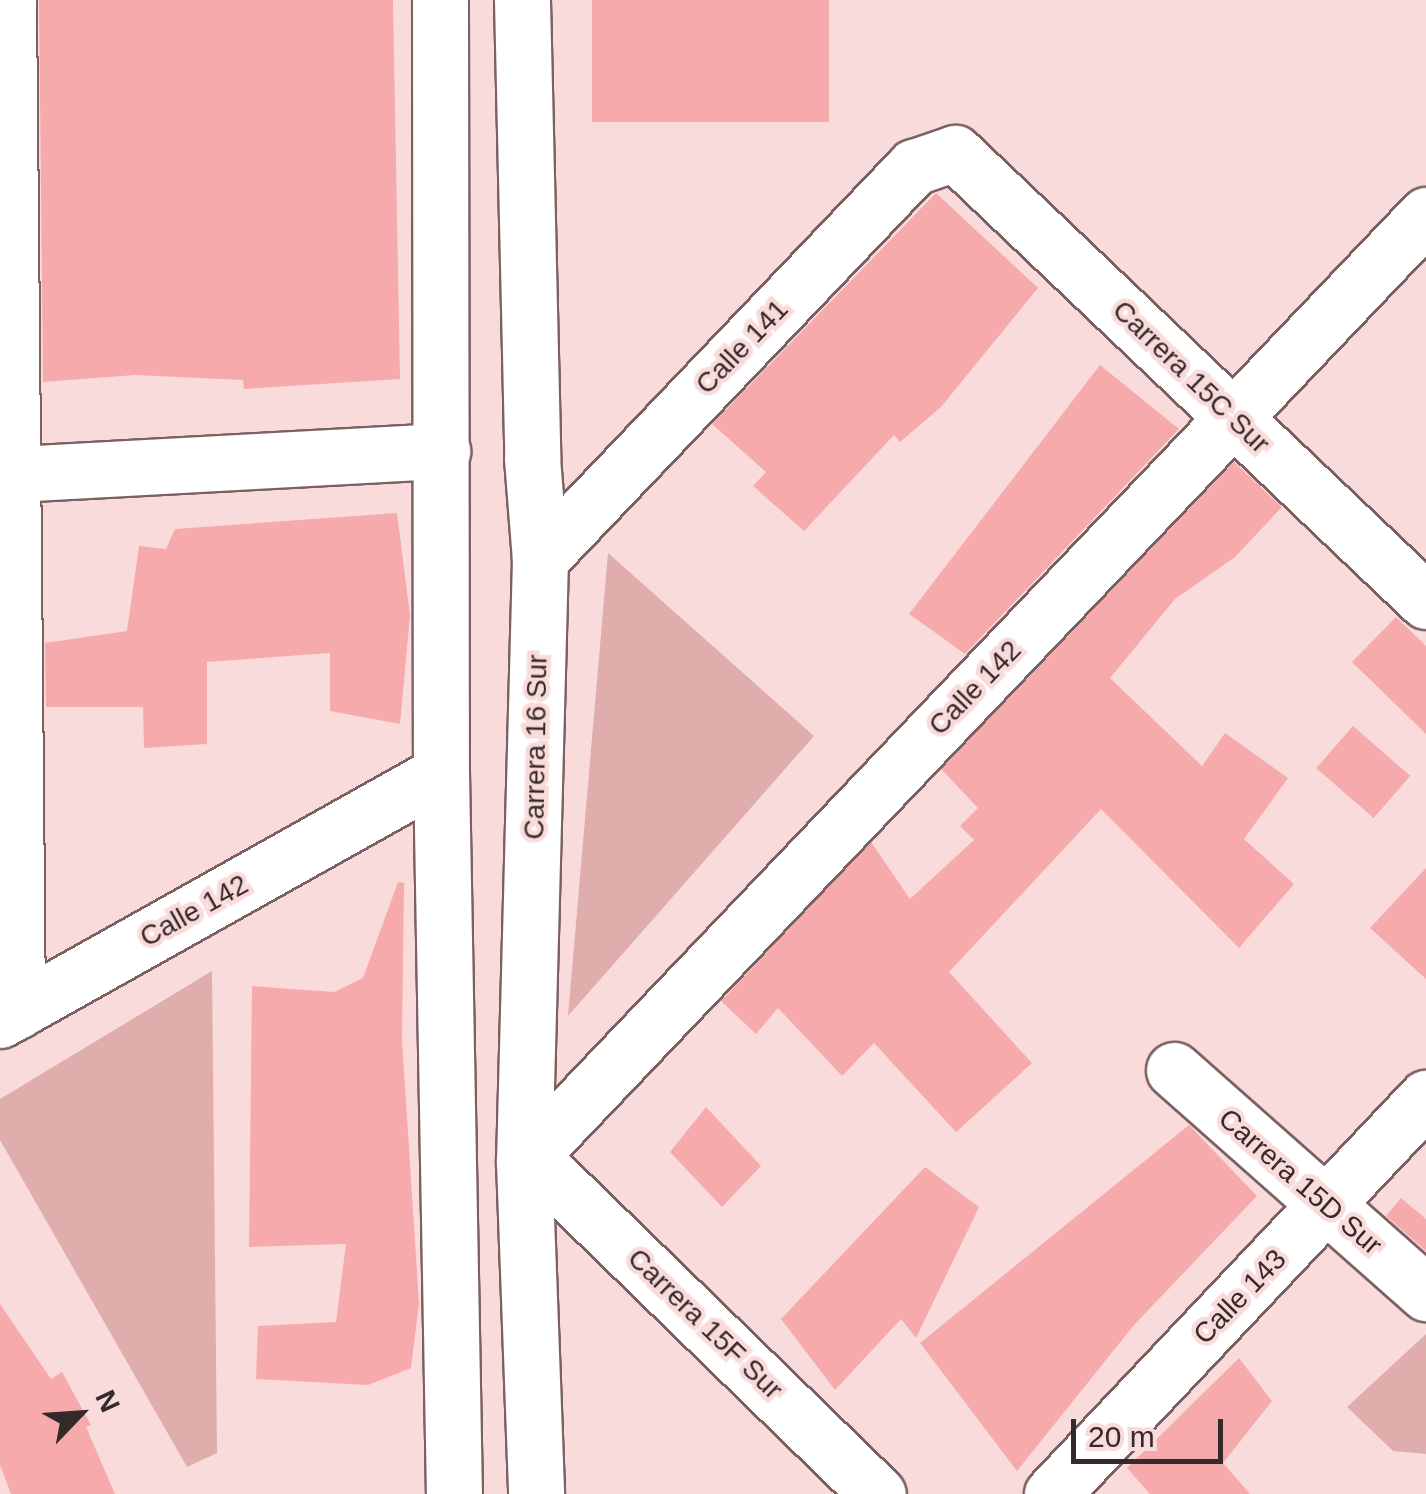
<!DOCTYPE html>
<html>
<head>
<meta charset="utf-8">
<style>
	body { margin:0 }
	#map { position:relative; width:1426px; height:1494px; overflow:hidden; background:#fadbdb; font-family:Arial,sans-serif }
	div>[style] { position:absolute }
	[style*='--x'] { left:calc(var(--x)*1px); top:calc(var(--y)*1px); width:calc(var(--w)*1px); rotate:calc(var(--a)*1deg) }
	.green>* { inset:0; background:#e0adad }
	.building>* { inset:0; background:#f6aaac; transform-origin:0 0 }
	.roads { filter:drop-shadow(2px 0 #7c6162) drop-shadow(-2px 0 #7c6162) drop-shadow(0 2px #7c6162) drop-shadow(0 -2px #7c6162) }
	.minor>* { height:55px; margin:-27.5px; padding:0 27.5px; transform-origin:27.5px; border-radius:27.5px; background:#fff }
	span { translate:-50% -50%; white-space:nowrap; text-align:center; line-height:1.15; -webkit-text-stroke:9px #fadbdb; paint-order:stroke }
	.street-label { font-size:28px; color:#352a2a }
	.north { position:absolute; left:30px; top:1364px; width:100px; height:100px; -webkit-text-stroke:8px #fadbdb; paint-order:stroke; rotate:65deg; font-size:28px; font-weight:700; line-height:40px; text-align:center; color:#352a2a }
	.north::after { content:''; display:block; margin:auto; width:35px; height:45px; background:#352a2a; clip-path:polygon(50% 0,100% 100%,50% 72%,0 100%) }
	.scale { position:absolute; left:1071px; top:1419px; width:152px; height:45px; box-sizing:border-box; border:5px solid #352a2a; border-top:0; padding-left:12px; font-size:30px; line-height:35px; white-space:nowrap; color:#352a2a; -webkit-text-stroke:8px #fadbdb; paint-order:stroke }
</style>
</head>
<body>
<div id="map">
	<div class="green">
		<i style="clip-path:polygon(608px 553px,814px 736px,568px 1016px)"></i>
		<i style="clip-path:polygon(212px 971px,217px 1453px,187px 1467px,0 1140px,0 1099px)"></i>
		<i style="clip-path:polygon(1426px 1334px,1426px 1454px,1393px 1451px,1347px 1407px)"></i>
	</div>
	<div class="building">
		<i style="clip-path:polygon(39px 0,393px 0,400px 379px,244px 389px,243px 380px,135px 375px,43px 382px)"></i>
		<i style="left:592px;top:0;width:237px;height:122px"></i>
		<i style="clip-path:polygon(936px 193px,1038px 288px,941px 407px,900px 442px,894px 435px,804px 531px,753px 486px,766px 472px,712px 424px)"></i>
		<i style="clip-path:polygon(1100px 365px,1179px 429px,965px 654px,909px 614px)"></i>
		<i style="clip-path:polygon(1234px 462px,1282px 507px,1235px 557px,1175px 599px,1110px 678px,1202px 766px,1225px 733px,1288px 778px,1244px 839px,1294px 884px,1239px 948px,1101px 809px,949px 972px,1032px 1063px,956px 1132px,874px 1043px,842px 1076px,778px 1008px,756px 1034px,721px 1001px,871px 842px,910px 899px,974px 840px,960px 826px,978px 808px,941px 769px)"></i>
		<i style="clip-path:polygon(397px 513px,410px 615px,400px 724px,330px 711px,330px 653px,207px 662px,207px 744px,144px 748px,143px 707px,46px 707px,45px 643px,127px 631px,139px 546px,166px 549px,175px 529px)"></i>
		<i style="clip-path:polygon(1396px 617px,1426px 646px,1426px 734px,1352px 662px)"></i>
		<i style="left:1353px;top:726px;width:76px;height:56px;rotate:41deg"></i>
		<i style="clip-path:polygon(1426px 868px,1426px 979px,1370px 928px)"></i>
		<i style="clip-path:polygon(398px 882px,404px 883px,402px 1040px,419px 1303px,411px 1368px,368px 1385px,256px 1379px,258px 1326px,336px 1322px,346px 1244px,249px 1247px,252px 986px,334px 992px,363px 978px)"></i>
		<i style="clip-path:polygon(706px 1107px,761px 1166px,722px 1207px,670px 1152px)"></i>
		<i style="clip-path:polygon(1189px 1125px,1257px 1196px,1134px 1325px,1017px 1471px,920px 1343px)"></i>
		<i style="clip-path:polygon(925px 1167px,979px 1207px,916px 1338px,901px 1319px,835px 1390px,781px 1319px)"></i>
		<i style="clip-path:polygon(1401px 1198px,1426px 1219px,1426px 1251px,1386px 1216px)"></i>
		<i style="clip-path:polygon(0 1304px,51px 1379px,62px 1372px,91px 1425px,86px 1427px,115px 1494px,11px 1494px,0 1465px)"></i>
		<i style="clip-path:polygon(1239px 1358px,1272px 1401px,1223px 1463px,1250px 1494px,1150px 1494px,1127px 1468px)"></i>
	</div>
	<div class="roads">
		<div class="minor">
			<i style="--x:8;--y:0;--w:1011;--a:89.49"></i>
			<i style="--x:440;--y:0;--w:773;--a:89.93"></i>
			<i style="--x:441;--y:773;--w:721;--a:88.97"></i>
			<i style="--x:522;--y:0;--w:458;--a:88.7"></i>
			<i style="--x:532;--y:458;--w:101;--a:85.5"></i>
			<i style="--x:540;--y:559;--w:603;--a:91.52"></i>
			<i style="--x:524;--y:1162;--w:332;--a:87.9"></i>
			<i style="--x:15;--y:474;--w:428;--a:-3.1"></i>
			<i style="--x:540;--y:559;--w:542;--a:-46.35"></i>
			<i style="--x:914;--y:167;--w:43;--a:-18.9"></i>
			<i style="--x:955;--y:153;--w:650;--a:43.57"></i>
			<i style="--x:0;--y:1020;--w:505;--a:-29.25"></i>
			<i style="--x:1174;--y:1070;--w:337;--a:41.5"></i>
			<i style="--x:530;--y:1156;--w:485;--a:44.2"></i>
			<i style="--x:524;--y:1162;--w:1308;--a:-46.39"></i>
			<i style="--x:1052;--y:1494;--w:545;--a:-46.64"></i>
		</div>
	</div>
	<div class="street-label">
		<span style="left:742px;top:347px;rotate:-46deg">Calle 141</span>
		<span style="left:1191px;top:377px;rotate:44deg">Carrera 15C Sur</span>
		<span style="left:975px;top:688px;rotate:-46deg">Calle 142</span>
		<span style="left:536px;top:747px;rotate:-89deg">Carrera 16 Sur</span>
		<span style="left:194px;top:911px;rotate:-29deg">Calle 142</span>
		<span style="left:1300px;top:1182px;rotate:41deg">Carrera 15D Sur</span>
		<span style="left:1240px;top:1297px;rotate:-46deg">Calle 143</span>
		<span style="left:705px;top:1324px;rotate:44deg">Carrera 15F Sur</span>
	</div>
	<div class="north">N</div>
	<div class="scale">20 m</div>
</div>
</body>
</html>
